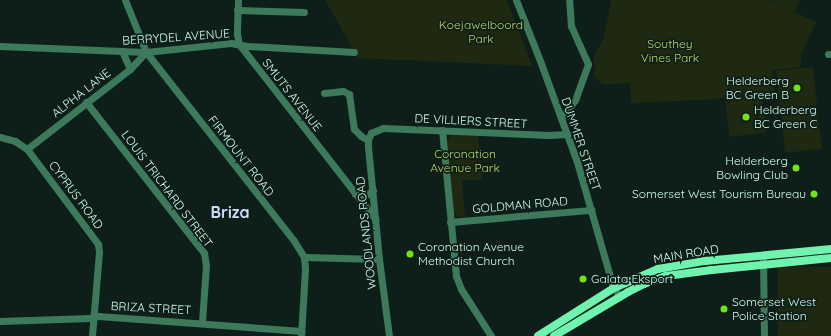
<!DOCTYPE html>
<html>
<head>
<meta charset="utf-8">
<style>
	body { margin:0 }
	#map { position:relative; width:831px; height:336px; overflow:hidden; background:#0e1f19; font-family:Quicksand,sans-serif }
	div>[style] { position:absolute }
	[style*='--x'] { left:calc(var(--x)*1px); top:calc(var(--y)*1px); width:calc(var(--w)*1px); rotate:calc(var(--a)*1deg) }
	.green>* { inset:0; background:#1f2912; transform-origin:0 0 }
	.street>* { height:7px; margin:-3.5px; padding:0 3.5px; transform-origin:3.5px; border-radius:3.5px; background:#3d7a5b }
	.secondary>* { height:8px; margin:-4px; padding:0 4px; transform-origin:4px; border-radius:4px; background:#70f3ae }
	.dots>* { width:11px; height:11px; translate:-50% -50%; box-sizing:border-box; border:2px solid #0e1f19; border-radius:50% }
	span { translate:-50% -50%; white-space:nowrap; text-align:center; line-height:1.15; -webkit-text-stroke:3.5px #0e1f19; paint-order:stroke }
	.park-label { font-size:12px; color:#bed463 }
	.street-label { font-size:12px; color:#d1fbe9 }
	.poi-label { font-size:12px; color:#d1fbe9 }
	.right { translate:-100% -50%; text-align:right }
	.left { translate:0 -50%; text-align:left }
	.district-label { font-size:16px; color:#d2dafb; font-weight:700 }
</style>
</head>
<body>
<div id="map">
	<div class="green">
		<i style="clip-path:polygon(325px 0,507px 0,532px 66px,358px 58px)"></i>
		<i style="clip-path:polygon(611px 0,769px 0,786px 8px,772px 0,800px 0,794px 12px,816px 22px,801px 55px,801px 67px,772px 70px,775px 93px,702px 100px,631px 103px,630px 83px,603px 84px,593px 75px,595px 68px,593px 58px,604px 38px)"></i>
		<i style="left:813px;top:67px;width:38px;height:37px;rotate:84deg"></i>
		<i style="left:762px;top:95px;width:38px;height:37px;rotate:84deg"></i>
		<i style="left:818px;top:112px;width:37px;height:37px;rotate:84deg"></i>
		<i style="clip-path:polygon(453px 135px,478px 136px,482px 179px,462px 181px,465px 217px,458px 217px,453px 212px,447px 142px,449px 138px)"></i>
		<i style="left:831px;top:267px;width:69px;height:53px;rotate:90deg"></i>
	</div>
	<div class="street">
		<i style="--x:125;--y:0;--w:56;--a:68"></i>
		<i style="--x:146;--y:52;--w:240;--a:51.9"></i>
		<i style="--x:294;--y:241;--w:19;--a:58"></i>
		<i style="--x:304;--y:257;--w:12;--a:85"></i>
		<i style="--x:305;--y:269;--w:67;--a:93.4"></i>
		<i style="--x:238;--y:0;--w:34;--a:92"></i>
		<i style="--x:237;--y:34;--w:10;--a:79"></i>
		<i style="--x:239;--y:44;--w:222;--a:52.1"></i>
		<i style="--x:516;--y:0;--w:62;--a:68.4"></i>
		<i style="--x:539;--y:58;--w:111;--a:69.9"></i>
		<i style="--x:577;--y:162;--w:126;--a:73.9"></i>
		<i style="--x:612;--y:283;--w:16;--a:63"></i>
		<i style="--x:237;--y:10;--w:67;--a:1.7"></i>
		<i style="--x:0;--y:46;--w:146;--a:2.4"></i>
		<i style="--x:146;--y:52;--w:85;--a:-6"></i>
		<i style="--x:231;--y:43;--w:16;--a:11"></i>
		<i style="--x:247;--y:46;--w:107;--a:3.2"></i>
		<i style="--x:122;--y:51;--w:20;--a:66"></i>
		<i style="--x:828;--y:54;--w:3;--a:0"></i>
		<i style="--x:324;--y:93;--w:19;--a:-6"></i>
		<i style="--x:343;--y:91;--w:7;--a:27"></i>
		<i style="--x:349;--y:94;--w:35;--a:82"></i>
		<i style="--x:354;--y:129;--w:10;--a:45"></i>
		<i style="--x:361;--y:136;--w:8;--a:30"></i>
		<i style="--x:86;--y:102;--w:192;--a:52"></i>
		<i style="--x:204;--y:253;--w:12;--a:81"></i>
		<i style="--x:206;--y:265;--w:57;--a:94"></i>
		<i style="--x:561;--y:118;--w:23;--a:-52"></i>
		<i style="--x:575;--y:100;--w:38;--a:-70"></i>
		<i style="--x:588;--y:64;--w:42;--a:-114.1"></i>
		<i style="--x:571;--y:26;--w:26;--a:-94"></i>
		<i style="--x:442;--y:130;--w:147;--a:84.5"></i>
		<i style="--x:456;--y:276;--w:14;--a:69"></i>
		<i style="--x:461;--y:289;--w:56;--a:57.4"></i>
		<i style="--x:0;--y:137;--w:16;--a:15"></i>
		<i style="--x:15;--y:141;--w:14;--a:34"></i>
		<i style="--x:27;--y:149;--w:119;--a:53.2"></i>
		<i style="--x:98;--y:244;--w:8;--a:83"></i>
		<i style="--x:99;--y:252;--w:84;--a:94.8"></i>
		<i style="--x:27;--y:149;--w:130;--a:-37.8"></i>
		<i style="--x:130;--y:69;--w:23;--a:-47"></i>
		<i style="--x:355;--y:194;--w:10;--a:11"></i>
		<i style="--x:365;--y:196;--w:10;--a:-37"></i>
		<i style="--x:450;--y:222;--w:142;--a:-4.9"></i>
		<i style="--x:763;--y:256;--w:80;--a:89.3"></i>
		<i style="--x:304;--y:257;--w:75;--a:1.5"></i>
		<i style="--x:0;--y:321;--w:90;--a:-1.9"></i>
		<i style="--x:90;--y:318;--w:8;--a:-14"></i>
		<i style="--x:98;--y:316;--w:204;--a:4.2"></i>
		<i style="--x:389;--y:336;--w:78;--a:-97.4"></i>
		<i style="--x:379;--y:259;--w:114;--a:-95.6"></i>
		<i style="--x:368;--y:146;--w:6;--a:-90"></i>
		<i style="--x:368;--y:140;--w:8;--a:-67"></i>
		<i style="--x:371;--y:133;--w:13;--a:-23"></i>
		<i style="--x:383;--y:128;--w:166;--a:2.4"></i>
		<i style="--x:549;--y:135;--w:18;--a:-3"></i>
	</div>
	<div class="secondary">
		<i style="--x:538;--y:336;--w:90;--a:-32.3"></i>
		<i style="--x:614;--y:288;--w:48;--a:-23.4"></i>
		<i style="--x:658;--y:269;--w:48;--a:-9.7"></i>
		<i style="--x:705;--y:261;--w:127;--a:-5.4"></i>
		<i style="--x:554;--y:336;--w:86;--a:-30.7"></i>
		<i style="--x:628;--y:292;--w:18;--a:-27"></i>
		<i style="--x:644;--y:284;--w:23;--a:-20"></i>
		<i style="--x:666;--y:276;--w:46;--a:-7.4"></i>
		<i style="--x:712;--y:270;--w:120;--a:-5.8"></i>
	</div>
	<div class="dots">
		<i style="left:797px;top:88px;background:#71e413"></i>
		<i style="left:746px;top:117px;background:#71e413"></i>
		<i style="left:796px;top:168px;background:#71e413"></i>
		<i style="left:814px;top:194px;background:#71e413"></i>
		<i style="left:410px;top:254px;background:#71e413"></i>
		<i style="left:583px;top:279px;background:#71e413"></i>
		<i style="left:724px;top:309px;background:#71e413"></i>
	</div>
	<div class="park-label">
		<span style="left:481px;top:32px">Koejawelboord<br>Park</span>
		<span style="left:670px;top:51px">Southey<br>Vines Park</span>
		<span style="left:465px;top:161px">Coronation<br>Avenue Park</span>
	</div>
	<div class="street-label">
		<span style="left:176px;top:37px;rotate:-4deg">BERRYDEL AVENUE</span>
		<span style="left:81px;top:93px;rotate:-38deg">ALPHA LANE</span>
		<span style="left:292px;top:95px;rotate:52deg">SMUTS AVENUE</span>
		<span style="left:471px;top:121px;rotate:3deg">DE VILLIERS STREET</span>
		<span style="left:581px;top:144px;rotate:71deg">DUMMER STREET</span>
		<span style="left:241px;top:156px;rotate:52deg">FIRMOUNT ROAD</span>
		<span style="left:167px;top:189px;rotate:53deg">LOUIS TRICHARD STREET</span>
		<span style="left:76px;top:195px;rotate:53deg">CYPRUS ROAD</span>
		<span style="left:520px;top:205px;rotate:-5deg">GOLDMAN ROAD</span>
		<span style="left:366px;top:233px;rotate:-96deg">WOODLANDS ROAD</span>
		<span style="left:686px;top:254px;rotate:-9deg">MAIN ROAD</span>
		<span style="left:151px;top:308px;rotate:3deg">BRIZA STREET</span>
	</div>
	<div class="poi-label">
		<span class="right" style="left:789px;top:88px">Helderberg<br>BC Green B</span>
		<span class="left" style="left:754px;top:117px">Helderberg<br>BC Green C</span>
		<span class="right" style="left:788px;top:168px">Helderberg<br>Bowling Club</span>
		<span class="right" style="left:806px;top:194px">Somerset West Tourism Bureau</span>
		<span class="left" style="left:418px;top:254px">Coronation Avenue<br>Methodist Church</span>
		<span class="left" style="left:591px;top:279px">Galata Eksport</span>
		<span class="left" style="left:732px;top:309px">Somerset West<br>Police Station</span>
	</div>
	<div class="district-label">
		<span style="left:230px;top:212px">Briza</span>
	</div>
</div>
</body>
</html>
